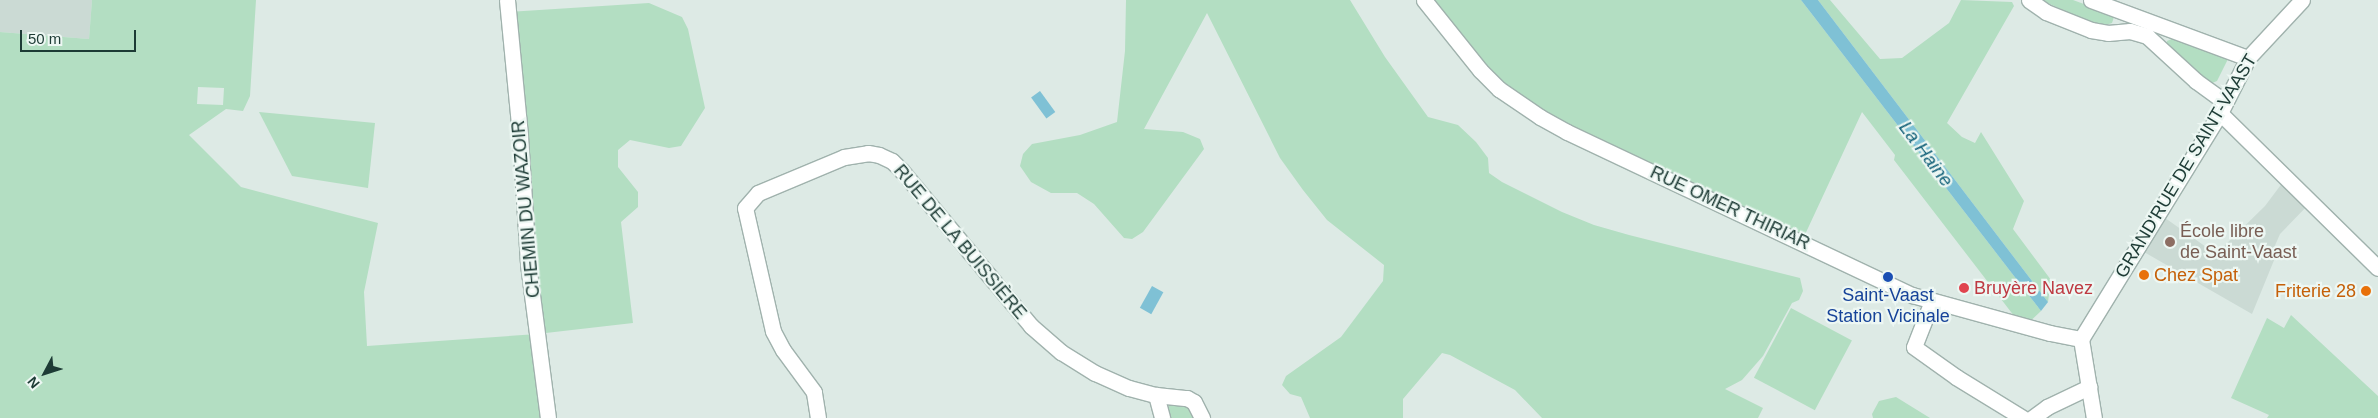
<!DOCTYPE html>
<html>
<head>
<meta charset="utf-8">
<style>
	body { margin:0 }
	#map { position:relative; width:2378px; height:418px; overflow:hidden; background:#ddeae5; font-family:Arial,sans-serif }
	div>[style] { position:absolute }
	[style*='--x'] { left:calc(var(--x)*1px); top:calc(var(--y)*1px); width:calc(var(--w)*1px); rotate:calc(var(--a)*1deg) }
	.built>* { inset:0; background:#cbdad4 }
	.green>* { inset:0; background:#b3dec2; transform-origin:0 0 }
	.water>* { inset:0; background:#7fc1d5; transform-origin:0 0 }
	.roads { filter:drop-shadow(1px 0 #a0b2ad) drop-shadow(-1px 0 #a0b2ad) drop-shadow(0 1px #a0b2ad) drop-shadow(0 -1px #a0b2ad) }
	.street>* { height:15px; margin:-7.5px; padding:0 7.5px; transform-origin:7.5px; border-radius:7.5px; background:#fff }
	.secondary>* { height:15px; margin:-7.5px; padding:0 7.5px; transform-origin:7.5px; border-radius:7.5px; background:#fff }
	.dots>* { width:14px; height:14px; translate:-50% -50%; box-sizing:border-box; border:2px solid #edf7f3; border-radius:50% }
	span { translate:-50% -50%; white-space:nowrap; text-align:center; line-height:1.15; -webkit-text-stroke:4.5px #edf7f3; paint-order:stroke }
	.street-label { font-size:18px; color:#1d3b35 }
	.education-label { font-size:18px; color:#785e54 }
	.left { translate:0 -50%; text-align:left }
	.food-label { font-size:18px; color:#c56008 }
	.right { translate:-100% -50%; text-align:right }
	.health-label { font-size:18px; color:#be3a42 }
	.transit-label { font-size:18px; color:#164399 }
	.water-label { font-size:19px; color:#14627a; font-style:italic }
	.north { position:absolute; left:20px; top:348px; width:50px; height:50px; -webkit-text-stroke:4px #edf7f3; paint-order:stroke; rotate:230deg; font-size:14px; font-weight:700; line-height:20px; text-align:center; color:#1d3b35 }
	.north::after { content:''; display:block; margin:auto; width:18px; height:22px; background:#1d3b35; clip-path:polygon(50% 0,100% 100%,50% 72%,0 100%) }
	.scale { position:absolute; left:20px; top:30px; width:116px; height:22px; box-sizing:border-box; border:2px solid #1d3b35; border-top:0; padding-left:6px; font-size:15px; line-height:18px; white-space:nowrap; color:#1d3b35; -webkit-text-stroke:4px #edf7f3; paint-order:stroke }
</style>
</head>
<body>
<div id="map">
	<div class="built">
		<i style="clip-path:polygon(0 0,92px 0,89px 39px,0 32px)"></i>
		<i style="clip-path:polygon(2286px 178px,2311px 202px,2280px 234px,2273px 250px,2277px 253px,2252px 314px,2137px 248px,2158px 213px,2216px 254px,2265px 206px)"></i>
	</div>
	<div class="green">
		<i style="clip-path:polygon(evenodd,92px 0,256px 0,250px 96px,243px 111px,226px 109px,189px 135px,241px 187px,378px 223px,364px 292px,367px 346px,537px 334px,507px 12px,649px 3px,682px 17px,688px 29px,705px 108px,681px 146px,669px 148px,630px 140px,618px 150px,618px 167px,638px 192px,638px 207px,621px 222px,633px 323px,537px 334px,548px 418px,0 418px,0 32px,89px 39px,92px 0,198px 87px,224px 88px,223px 105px,197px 104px,198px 87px)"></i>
		<i style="clip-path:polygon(1126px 0,1350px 0,1385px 57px,1428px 117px,1458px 125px,1476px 142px,1488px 158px,1489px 173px,1502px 182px,1562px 212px,1594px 225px,1629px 235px,1800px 278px,1803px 291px,1799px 300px,1792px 303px,1763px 356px,1742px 380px,1725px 389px,1763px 408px,1758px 418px,1542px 418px,1515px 390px,1450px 355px,1442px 353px,1403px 399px,1403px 418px,1310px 418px,1301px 397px,1290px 394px,1282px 385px,1286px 376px,1341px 337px,1383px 281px,1384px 265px,1327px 220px,1303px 190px,1280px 158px,1207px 13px,1144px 129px,1183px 132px,1200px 139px,1204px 149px,1143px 232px,1132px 239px,1124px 238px,1094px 204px,1077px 193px,1051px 193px,1031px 182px,1020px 166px,1023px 154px,1032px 144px,1080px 135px,1117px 122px,1125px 51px)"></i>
		<i style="clip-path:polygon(1424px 0,1801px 0,2041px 311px,2025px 326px,2021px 325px,1894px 160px,1895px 155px,1862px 112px,1802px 241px,1517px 102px)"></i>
		<i style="clip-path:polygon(1818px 0,1830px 0,1880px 59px,1902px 58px,1949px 23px,1961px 0,2012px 2px,2014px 6px,1947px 123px,1962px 137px,1975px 143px,1981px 132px,2024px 201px,2013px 229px,2051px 280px,2048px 302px)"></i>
		<i style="clip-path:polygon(2041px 0,2073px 0,2111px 14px,2114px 17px,2112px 23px,2100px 27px)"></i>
		<i style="clip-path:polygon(2176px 37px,2222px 54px,2228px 59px,2217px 81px,2212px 83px,2198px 77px,2167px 48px,2167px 41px)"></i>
		<i style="clip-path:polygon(259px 112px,375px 123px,368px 188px,292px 176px)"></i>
		<i style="left:1791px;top:308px;width:69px;height:79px;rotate:28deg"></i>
		<i style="clip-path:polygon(2291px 315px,2378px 396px,2378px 418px,2267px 418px,2269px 415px,2231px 398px,2267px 318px,2284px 328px)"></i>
		<i style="clip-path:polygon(1896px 397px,1930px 418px,1873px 418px,1872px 414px,1879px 401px)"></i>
		<i style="clip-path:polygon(1171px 402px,1189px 405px,1195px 418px,1169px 418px,1167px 409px)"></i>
	</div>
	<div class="water">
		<i style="clip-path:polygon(1801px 0,1818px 0,2048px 302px,2041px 311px)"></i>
		<i style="left:1040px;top:91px;width:26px;height:11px;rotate:54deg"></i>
		<i style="left:1152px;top:286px;width:13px;height:25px;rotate:29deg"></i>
	</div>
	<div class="roads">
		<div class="street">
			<i style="--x:507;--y:0;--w:137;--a:84.5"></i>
			<i style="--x:520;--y:136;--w:128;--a:86.4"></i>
			<i style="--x:528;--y:264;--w:155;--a:82.6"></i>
			<i style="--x:2029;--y:0;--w:21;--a:35"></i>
			<i style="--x:2046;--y:12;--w:48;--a:21.8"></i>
			<i style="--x:2091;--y:30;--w:17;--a:10"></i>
			<i style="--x:2108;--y:33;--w:22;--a:-5"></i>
			<i style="--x:2130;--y:31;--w:18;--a:16"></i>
			<i style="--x:2147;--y:36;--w:67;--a:42.6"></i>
			<i style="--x:2196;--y:81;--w:36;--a:36"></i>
			<i style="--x:2091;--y:0;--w:167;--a:20.3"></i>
			<i style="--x:2222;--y:109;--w:57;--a:-63"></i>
			<i style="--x:2248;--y:58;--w:79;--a:-47"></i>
			<i style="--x:1932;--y:301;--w:49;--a:111.4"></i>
			<i style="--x:1914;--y:347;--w:52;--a:35.5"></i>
			<i style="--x:1956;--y:377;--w:79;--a:31.5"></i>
			<i style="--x:1156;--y:395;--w:24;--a:75"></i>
			<i style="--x:818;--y:418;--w:26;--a:-99"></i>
			<i style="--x:814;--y:392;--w:52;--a:-126.4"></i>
			<i style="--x:783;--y:350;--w:21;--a:-118"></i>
			<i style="--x:773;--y:331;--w:126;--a:-102.8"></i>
			<i style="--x:745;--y:208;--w:20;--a:-49"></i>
			<i style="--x:758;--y:193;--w:93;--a:-22.7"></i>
			<i style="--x:844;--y:157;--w:24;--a:-9"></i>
			<i style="--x:868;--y:153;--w:11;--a:10"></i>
			<i style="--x:879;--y:155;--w:14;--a:25"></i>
			<i style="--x:892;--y:161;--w:14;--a:45"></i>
			<i style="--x:902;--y:171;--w:202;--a:50.2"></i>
			<i style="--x:1031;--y:326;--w:40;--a:41"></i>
			<i style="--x:1061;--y:352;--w:40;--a:32"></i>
			<i style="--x:1095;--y:373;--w:37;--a:24"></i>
			<i style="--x:1129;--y:388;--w:28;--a:15"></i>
			<i style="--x:1156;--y:395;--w:31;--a:6"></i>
			<i style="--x:1187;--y:398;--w:8;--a:30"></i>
			<i style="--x:1194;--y:402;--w:18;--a:63"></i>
			<i style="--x:2032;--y:418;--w:19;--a:-36"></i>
			<i style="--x:2047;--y:407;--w:47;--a:-25.5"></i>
		</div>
		<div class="secondary">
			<i style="--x:1424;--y:0;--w:90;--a:51.3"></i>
			<i style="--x:1480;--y:70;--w:27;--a:45"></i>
			<i style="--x:1499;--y:89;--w:50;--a:34.3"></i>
			<i style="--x:1540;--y:117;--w:31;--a:29"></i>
			<i style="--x:1567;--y:132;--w:382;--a:25.3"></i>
			<i style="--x:1912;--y:295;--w:143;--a:15.4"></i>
			<i style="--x:2050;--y:333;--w:32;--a:11"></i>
			<i style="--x:2081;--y:339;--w:265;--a:-58.4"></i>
			<i style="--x:2220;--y:113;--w:221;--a:44.5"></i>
			<i style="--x:2081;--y:339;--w:80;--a:80.7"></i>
		</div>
	</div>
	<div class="dots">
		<i style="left:2170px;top:242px;background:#8d6e63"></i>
		<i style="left:2144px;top:275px;background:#e8710a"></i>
		<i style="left:1888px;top:277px;background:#1a4fb4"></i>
		<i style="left:1964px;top:288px;background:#e0444e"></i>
		<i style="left:2366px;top:291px;background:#e8710a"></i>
	</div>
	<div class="street-label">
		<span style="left:2186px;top:166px;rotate:-59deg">GRAND'RUE DE SAINT-VAAST</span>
		<span style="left:1730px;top:208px;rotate:25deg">RUE OMER THIRIAR</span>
		<span style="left:526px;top:209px;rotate:-95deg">CHEMIN DU WAZOIR</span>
		<span style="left:960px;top:242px;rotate:50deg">RUE DE LA BUISSIÈRE</span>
	</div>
	<div class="education-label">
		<span class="left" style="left:2180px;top:242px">École libre<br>de Saint-Vaast</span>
	</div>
	<div class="food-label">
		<span class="left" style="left:2154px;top:275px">Chez Spat</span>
		<span class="right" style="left:2356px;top:291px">Friterie 28</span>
	</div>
	<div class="health-label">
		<span class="left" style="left:1974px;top:288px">Bruyère Navez</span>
	</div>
	<div class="transit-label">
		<span style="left:1888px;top:306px">Saint-Vaast<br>Station Vicinale</span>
	</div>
	<div class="water-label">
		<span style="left:1926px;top:154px;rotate:53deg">La Haine</span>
	</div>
	<div class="north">N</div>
	<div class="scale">50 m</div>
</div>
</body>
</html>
